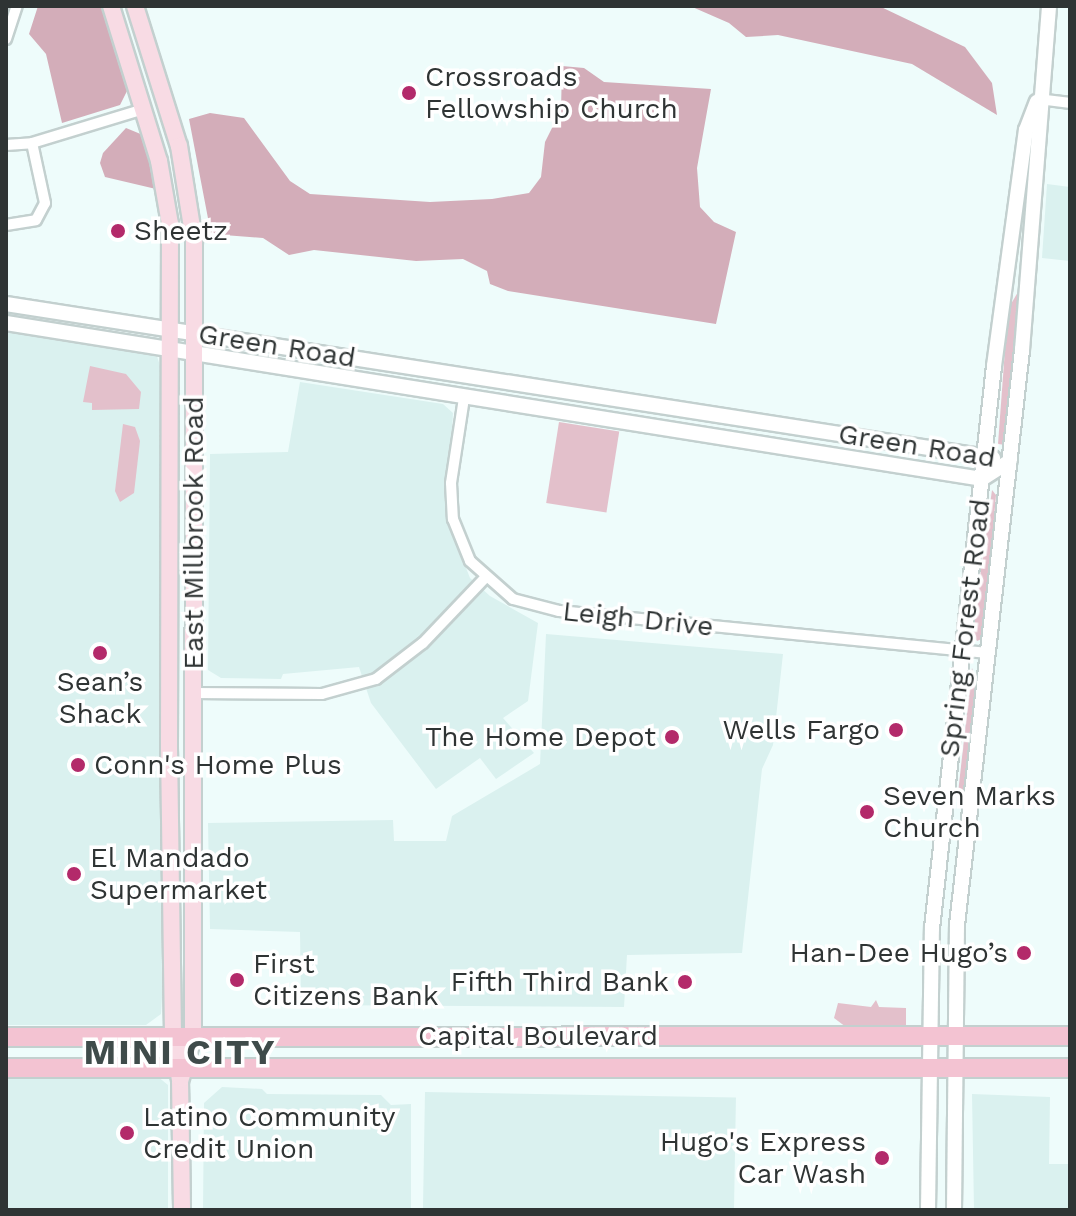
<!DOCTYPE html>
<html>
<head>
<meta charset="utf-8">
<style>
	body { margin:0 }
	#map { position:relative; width:1076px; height:1216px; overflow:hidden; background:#eefcfb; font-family:"Work Sans",sans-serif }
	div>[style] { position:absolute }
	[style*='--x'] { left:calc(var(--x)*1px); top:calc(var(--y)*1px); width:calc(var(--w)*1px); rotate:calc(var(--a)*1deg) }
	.built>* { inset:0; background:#daf1ef; transform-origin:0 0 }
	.green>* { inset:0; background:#e3c0cb; transform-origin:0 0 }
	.forest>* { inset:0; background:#d3adb9 }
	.roads { filter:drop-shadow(2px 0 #c3d0cf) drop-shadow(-2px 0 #c3d0cf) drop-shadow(0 2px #c3d0cf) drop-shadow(0 -2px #c3d0cf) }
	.street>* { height:10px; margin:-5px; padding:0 5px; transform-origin:5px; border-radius:5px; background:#fff }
	.secondary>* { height:14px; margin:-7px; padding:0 7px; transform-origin:7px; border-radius:7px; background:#fff }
	.primary>* { height:16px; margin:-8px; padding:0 8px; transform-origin:8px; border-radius:8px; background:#f8dbe4 }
	.highway>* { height:18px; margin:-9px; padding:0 9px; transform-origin:9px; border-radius:9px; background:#f3c3d2 }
	.dots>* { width:22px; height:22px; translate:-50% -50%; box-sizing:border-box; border:4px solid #fff; border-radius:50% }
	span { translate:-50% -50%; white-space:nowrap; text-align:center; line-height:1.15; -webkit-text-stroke:7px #fff; paint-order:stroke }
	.poi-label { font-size:28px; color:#2f3434 }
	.left { translate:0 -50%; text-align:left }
	.right { translate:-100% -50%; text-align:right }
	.street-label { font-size:28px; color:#2f3434 }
	.district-label { font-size:36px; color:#3f4b4a; font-weight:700; letter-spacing:2px }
	.frame { position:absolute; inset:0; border:8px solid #2f3434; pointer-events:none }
</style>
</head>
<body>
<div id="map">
	<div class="built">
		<i style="clip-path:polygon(1047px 184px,1070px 187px,1070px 261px,1042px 258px)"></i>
		<i style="clip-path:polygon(6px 330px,145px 351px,157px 356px,160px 366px,162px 997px,161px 1014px,146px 1025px,6px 1025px)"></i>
		<i style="clip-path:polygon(300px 382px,443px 404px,453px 413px,447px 519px,470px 578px,490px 596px,538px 623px,528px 701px,503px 718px,534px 753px,496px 779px,480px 758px,436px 789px,371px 703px,359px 667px,283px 674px,281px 679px,221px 678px,208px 670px,210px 454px,288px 452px)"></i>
		<i style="clip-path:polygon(546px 634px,783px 654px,773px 745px,762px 769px,742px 953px,627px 955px,624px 1007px,301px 1005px,300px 932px,210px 929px,208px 823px,393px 820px,394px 841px,446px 841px,452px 816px,540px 764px)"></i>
		<i style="clip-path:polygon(157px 1076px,168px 1085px,168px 1210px,6px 1210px,6px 1078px)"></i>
		<i style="clip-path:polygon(222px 1087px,262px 1089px,267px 1094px,381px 1095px,391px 1105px,411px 1104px,411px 1210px,203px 1210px,204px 1103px)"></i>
		<i style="left:425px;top:1092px;width:311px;height:118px;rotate:1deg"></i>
		<i style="clip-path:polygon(972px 1094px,1050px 1097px,1049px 1164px,1070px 1164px,1070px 1210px,974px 1210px)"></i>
	</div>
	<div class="green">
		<i style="clip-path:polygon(1018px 292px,1006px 445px,998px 444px,1008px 309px)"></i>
		<i style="clip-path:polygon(90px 366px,126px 374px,141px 392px,139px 409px,92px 410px,92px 403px,83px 402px)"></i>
		<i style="left:559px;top:422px;width:61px;height:82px;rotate:9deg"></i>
		<i style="clip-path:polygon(123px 424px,135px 427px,140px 441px,134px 493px,120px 502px,115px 491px)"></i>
		<i style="clip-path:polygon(992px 490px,996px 495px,984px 638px,977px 641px,972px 634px)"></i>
		<i style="clip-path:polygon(972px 668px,976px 682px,965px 801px,957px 802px)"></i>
		<i style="clip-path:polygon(876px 1000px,879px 1007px,906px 1008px,906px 1027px,846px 1027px,834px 1018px,838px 1003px,871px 1007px)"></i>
	</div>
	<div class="forest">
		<i style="clip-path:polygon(38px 6px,101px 6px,127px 91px,120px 105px,62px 123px,46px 54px,29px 34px)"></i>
		<i style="clip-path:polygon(690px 6px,879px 6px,965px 47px,992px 83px,997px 115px,912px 64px,778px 35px,746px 37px,729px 23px)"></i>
		<i style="clip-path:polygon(562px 66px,584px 68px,604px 82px,711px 89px,697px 168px,700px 207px,714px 222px,736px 232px,716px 324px,508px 291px,490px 284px,487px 271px,463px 259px,416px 261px,314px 250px,289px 255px,263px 238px,211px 234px,189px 119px,210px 113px,244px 118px,290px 181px,310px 194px,430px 202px,492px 199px,529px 193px,541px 177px,545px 142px,561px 110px)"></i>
		<i style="clip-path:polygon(126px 128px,143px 135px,156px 189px,105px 177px,100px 163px,103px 153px)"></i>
	</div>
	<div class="roads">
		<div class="street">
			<i style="--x:6;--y:39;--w:35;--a:-72"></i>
			<i style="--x:1038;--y:99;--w:32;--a:7"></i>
			<i style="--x:6;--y:145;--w:26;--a:-4"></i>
			<i style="--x:32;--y:143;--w:117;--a:-16.9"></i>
			<i style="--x:6;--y:225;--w:30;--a:-9"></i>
			<i style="--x:36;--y:220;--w:19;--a:-62"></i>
			<i style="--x:45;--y:203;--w:61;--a:-102.2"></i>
			<i style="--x:464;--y:398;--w:86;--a:98.7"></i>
			<i style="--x:451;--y:483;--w:36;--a:87"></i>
			<i style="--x:453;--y:519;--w:45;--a:68"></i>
			<i style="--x:470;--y:561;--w:57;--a:41.5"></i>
			<i style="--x:513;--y:599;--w:48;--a:14.6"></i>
			<i style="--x:559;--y:611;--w:431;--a:5.6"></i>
			<i style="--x:193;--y:693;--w:129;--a:0.4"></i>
			<i style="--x:322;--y:694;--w:56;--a:-15.5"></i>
			<i style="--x:376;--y:679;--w:59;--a:-37.5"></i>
			<i style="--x:423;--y:643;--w:90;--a:-46.4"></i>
		</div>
		<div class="secondary">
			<i style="--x:6;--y:304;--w:999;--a:8.87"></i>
			<i style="--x:6;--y:323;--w:988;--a:9.08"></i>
			<i style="--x:982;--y:479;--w:33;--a:-33"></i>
			<i style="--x:928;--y:1210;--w:282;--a:-89.2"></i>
			<i style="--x:932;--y:928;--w:565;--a:-83.7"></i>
			<i style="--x:994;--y:366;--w:238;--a:-82.3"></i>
			<i style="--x:1026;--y:130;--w:30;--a:-69"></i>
			<i style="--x:954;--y:1210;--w:285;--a:-89.4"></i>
			<i style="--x:957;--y:925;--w:579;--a:-83.55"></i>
			<i style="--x:1022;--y:350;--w:345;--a:-85.5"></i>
		</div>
		<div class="primary">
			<i style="--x:111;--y:6;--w:162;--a:72.8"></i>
			<i style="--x:159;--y:161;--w:64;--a:80.1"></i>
			<i style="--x:170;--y:224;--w:524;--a:90.11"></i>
			<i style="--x:169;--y:748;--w:288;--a:89.2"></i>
			<i style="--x:173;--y:1036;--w:45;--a:81"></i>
			<i style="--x:180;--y:1080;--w:130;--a:89.1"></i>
			<i style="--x:135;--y:6;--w:147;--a:72.6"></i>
			<i style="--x:179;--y:146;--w:95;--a:80.9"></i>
			<i style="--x:194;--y:240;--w:797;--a:90.07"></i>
			<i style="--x:193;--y:1037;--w:43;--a:106.3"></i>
		</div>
		<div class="highway">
			<i style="--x:6;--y:1037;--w:1064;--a:-0.05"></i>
			<i style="--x:6;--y:1068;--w:1064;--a:0"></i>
		</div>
	</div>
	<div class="dots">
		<i style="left:409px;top:93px;background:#b32a6a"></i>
		<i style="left:118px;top:231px;background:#b32a6a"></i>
		<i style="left:100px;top:653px;background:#b32a6a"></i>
		<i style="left:896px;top:730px;background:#b32a6a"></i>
		<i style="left:672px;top:737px;background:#b32a6a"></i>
		<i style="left:78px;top:765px;background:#b32a6a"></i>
		<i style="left:867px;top:812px;background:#b32a6a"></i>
		<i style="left:74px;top:874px;background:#b32a6a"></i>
		<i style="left:1024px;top:953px;background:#b32a6a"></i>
		<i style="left:237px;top:980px;background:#b32a6a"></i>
		<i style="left:685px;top:982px;background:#b32a6a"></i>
		<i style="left:127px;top:1133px;background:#b32a6a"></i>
		<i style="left:882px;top:1158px;background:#b32a6a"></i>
	</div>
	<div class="poi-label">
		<span class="left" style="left:425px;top:93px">Crossroads<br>Fellowship Church</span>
		<span class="left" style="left:134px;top:231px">Sheetz</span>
		<span style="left:100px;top:698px">Sean’s<br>Shack</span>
		<span class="right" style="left:880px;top:730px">Wells Fargo</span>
		<span class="right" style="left:656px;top:737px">The Home Depot</span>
		<span class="left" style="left:94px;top:765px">Conn's Home Plus</span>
		<span class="left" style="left:883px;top:812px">Seven Marks<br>Church</span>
		<span class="left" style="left:90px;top:874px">El Mandado<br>Supermarket</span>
		<span class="right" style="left:1008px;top:953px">Han-Dee Hugo’s</span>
		<span class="left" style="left:253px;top:980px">First<br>Citizens Bank</span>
		<span class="right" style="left:669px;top:982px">Fifth Third Bank</span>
		<span class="left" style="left:143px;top:1133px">Latino Community<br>Credit Union</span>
		<span class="right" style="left:866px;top:1158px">Hugo's Express<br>Car Wash</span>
	</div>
	<div class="street-label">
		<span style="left:277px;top:346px;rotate:9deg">Green Road</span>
		<span style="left:917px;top:446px;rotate:9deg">Green Road</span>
		<span style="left:194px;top:533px;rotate:-90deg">East Millbrook Road</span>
		<span style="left:638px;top:619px;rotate:6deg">Leigh Drive</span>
		<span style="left:965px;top:628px;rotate:-83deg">Spring Forest Road</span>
		<span style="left:538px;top:1036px">Capital Boulevard</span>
	</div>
	<div class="district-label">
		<span style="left:180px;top:1053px">MINI CITY</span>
	</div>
	<div class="frame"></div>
</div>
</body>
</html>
